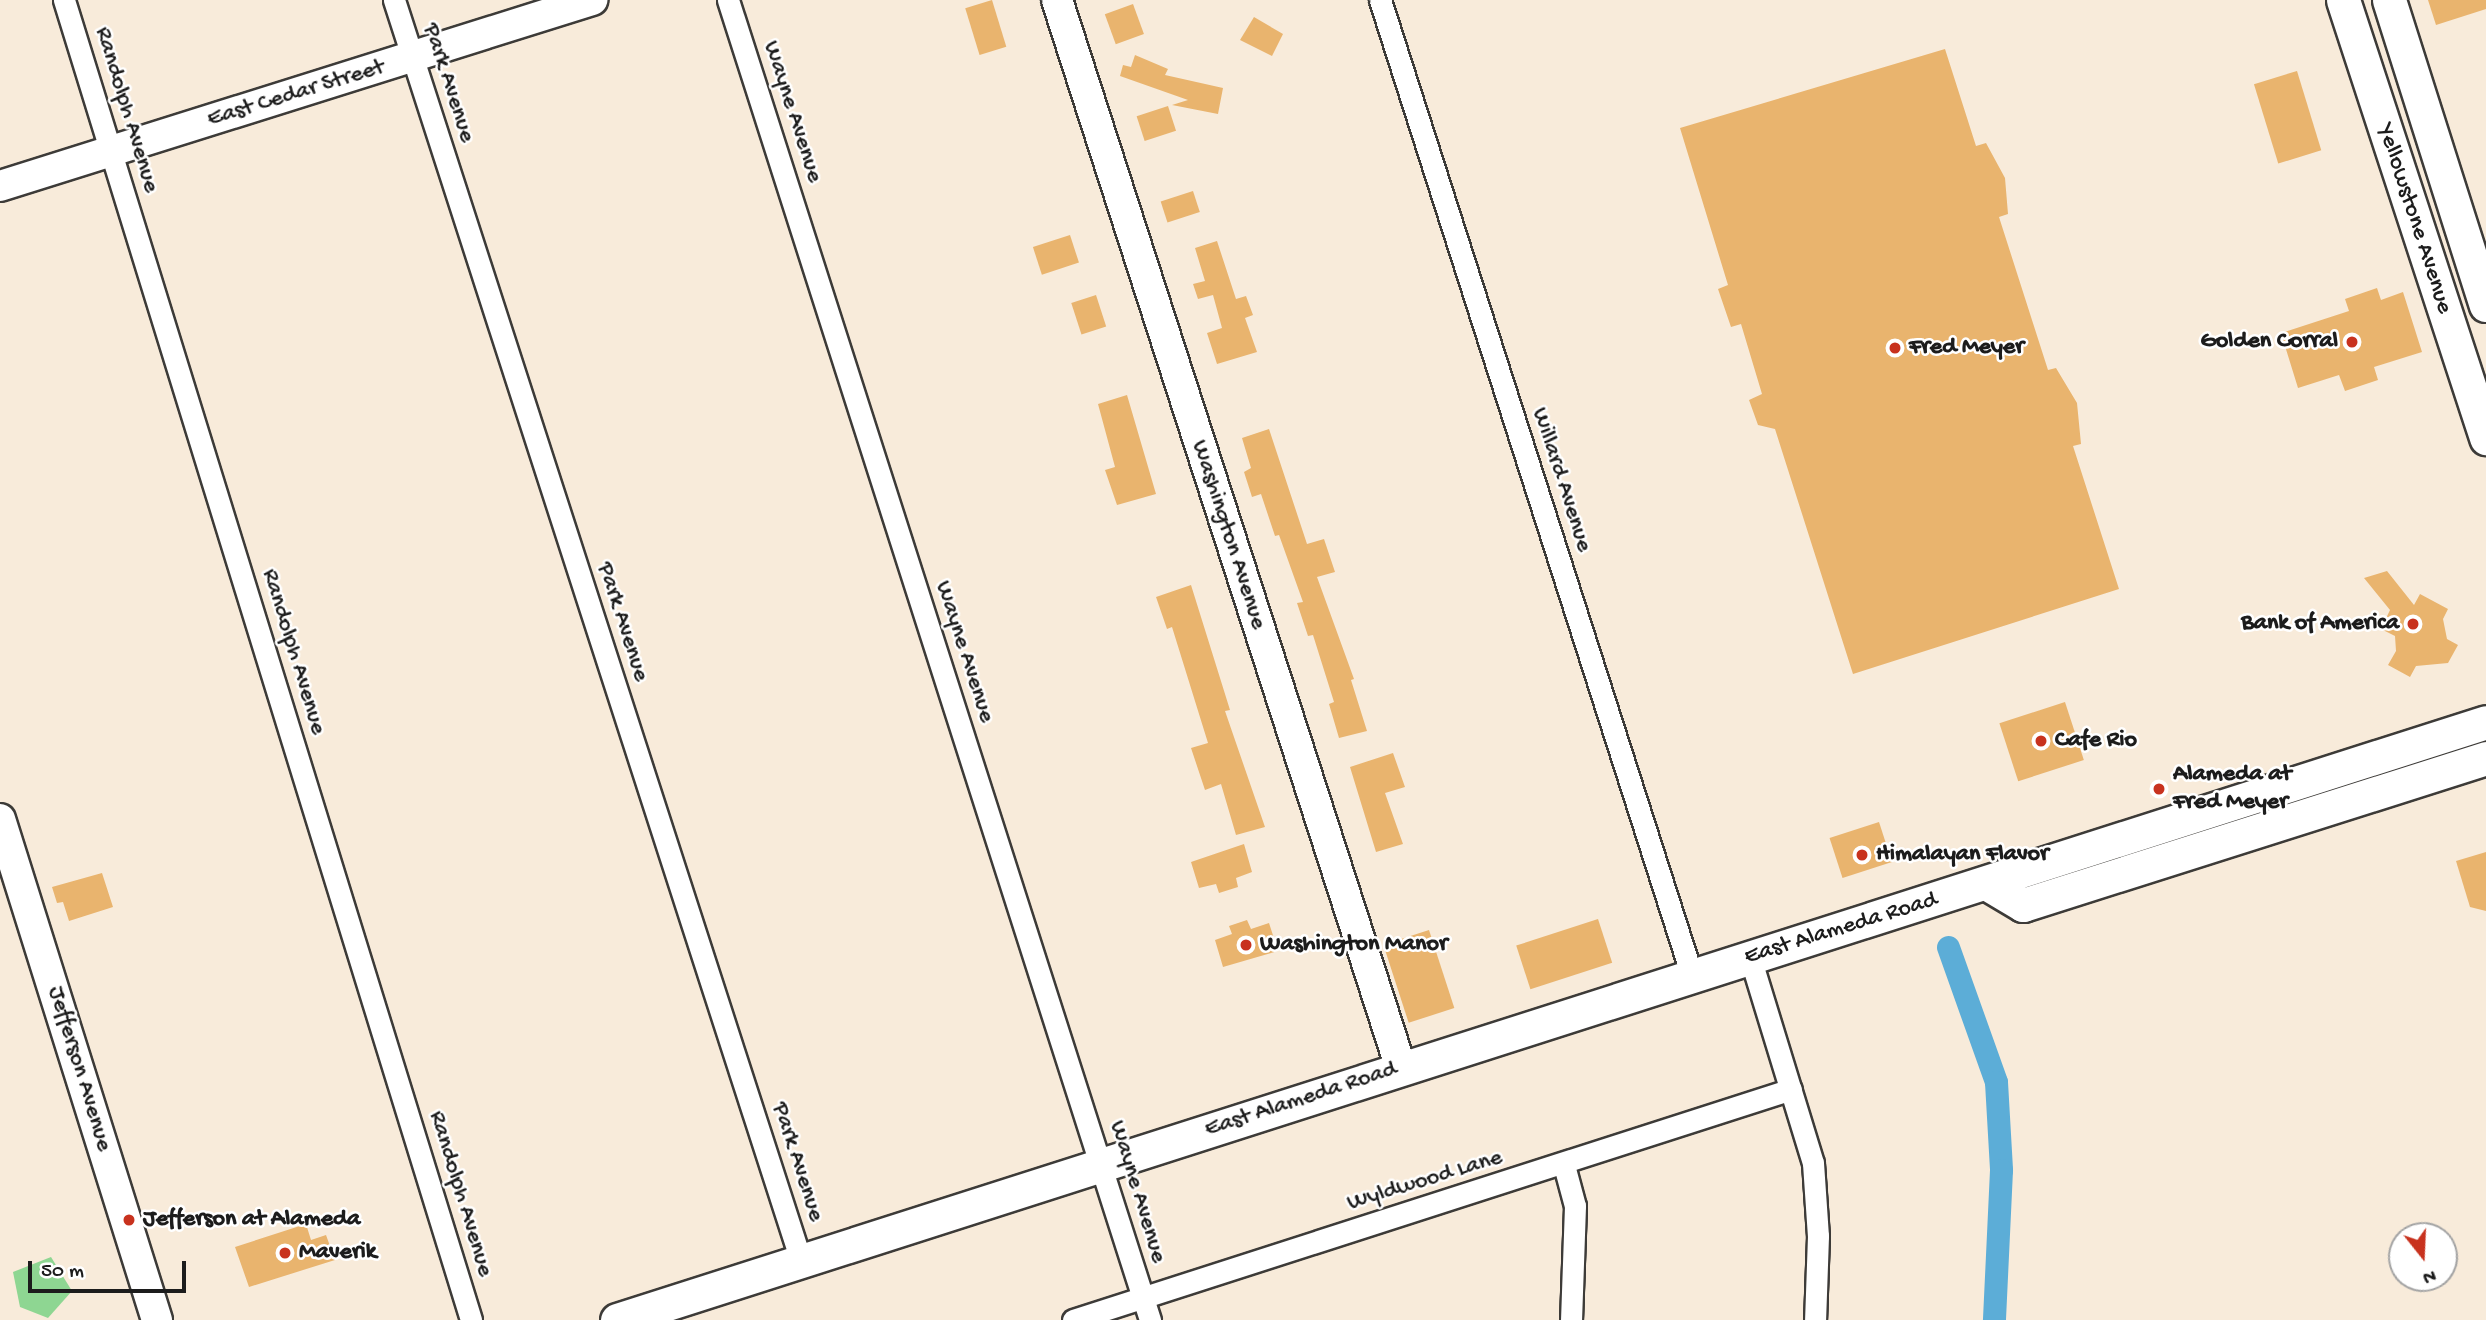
<!DOCTYPE html>
<html>
<head>
<meta charset="utf-8">
<style>
	body { margin:0 }
	#map { position:relative; width:2486px; height:1320px; overflow:hidden; background:#f8ebda; font-family:"Gochi Hand",sans-serif }
	div>[style] { position:absolute }
	[style*='--x'] { left:calc(var(--x)*1px); top:calc(var(--y)*1px); width:calc(var(--w)*1px); rotate:calc(var(--a)*1deg) }
	.green>* { inset:0; background:#8ed692 }
	.canal>* { height:23px; margin:-11.5px; padding:0 11.5px; transform-origin:11.5px; border-radius:11.5px; background:#5cadd7 }
	.building>* { inset:0; background:#e9b46e; transform-origin:0 0 }
	.roads { filter:drop-shadow(2px 0 #3d3b38) drop-shadow(-2px 0 #3d3b38) drop-shadow(0 2px #3d3b38) drop-shadow(0 -2px #3d3b38) }
	.street>* { height:21px; margin:-10.5px; padding:0 10.5px; transform-origin:10.5px; border-radius:10.5px; background:#fff }
	.secondary>* { height:30px; margin:-15px; padding:0 15px; transform-origin:15px; border-radius:15px; background:#fff }
	.primary>* { height:33px; margin:-16.5px; padding:0 16.5px; transform-origin:16.5px; border-radius:16.5px; background:#fff }
	.dots>* { width:19px; height:19px; translate:-50% -50%; box-sizing:border-box; border:4px solid #fff; border-radius:50% }
	span { translate:-50% -50%; white-space:nowrap; text-align:center; line-height:1.15; -webkit-text-stroke:5px #fff; paint-order:stroke }
	.street-label { font-size:24px; color:#1c1c1c }
	.poi-label { font-size:24px; color:#1c1c1c; font-weight:700 }
	.right { translate:-100% -50%; text-align:right }
	.left { translate:0 -50%; text-align:left }
	.north { position:absolute; left:2388px; top:1222px; width:70px; height:70px; box-sizing:border-box; background:#fff; border:2px solid #a4a4a4; border-radius:50%; rotate:162deg; font-size:19px; font-weight:700; line-height:28px; text-align:center; color:#1c1c1c }
	.north::after { content:''; display:block; margin:auto; width:24px; height:32px; background:#c8321e; clip-path:polygon(50% 0,100% 100%,50% 72%,0 100%) }
	.scale { position:absolute; left:28px; top:1261px; width:158px; height:32px; box-sizing:border-box; border:4px solid #1c1c1c; border-top:0; padding-left:9px; font-size:21px; line-height:24px; white-space:nowrap; color:#1c1c1c; -webkit-text-stroke:5px #fff; paint-order:stroke }
</style>
</head>
<body>
<div id="map">
	<div class="green">
		<i style="clip-path:polygon(51px 1257px,72px 1291px,48px 1318px,20px 1307px,13px 1272px)"></i>
	</div>
	<div class="canal">
		<i style="--x:1948;--y:947;--w:143;--a:70.4"></i>
		<i style="--x:1996;--y:1082;--w:88;--a:86.7"></i>
		<i style="--x:2001;--y:1170;--w:150;--a:92.7"></i>
	</div>
	<div class="building">
		<i style="left:992px;top:0;width:49px;height:28px;rotate:73deg"></i>
		<i style="clip-path:polygon(2428px 0,2486px 0,2486px 9px,2436px 25px)"></i>
		<i style="left:1133px;top:4px;width:32px;height:30px;rotate:70deg"></i>
		<i style="clip-path:polygon(1254px 17px,1283px 34px,1272px 56px,1240px 40px)"></i>
		<i style="clip-path:polygon(1945px 49px,1976px 146px,1986px 143px,2005px 178px,2008px 214px,1999px 217px,2048px 370px,2056px 368px,2077px 403px,2081px 444px,2073px 446px,2119px 589px,1853px 674px,1775px 429px,1758px 425px,1749px 400px,1762px 394px,1741px 324px,1731px 327px,1718px 289px,1728px 285px,1680px 128px)"></i>
		<i style="clip-path:polygon(1135px 55px,1168px 69px,1165px 75px,1223px 88px,1218px 114px,1172px 105px,1188px 100px,1120px 76px,1123px 65px,1131px 67px)"></i>
		<i style="left:2297px;top:71px;width:83px;height:45px;rotate:73deg"></i>
		<i style="left:1168px;top:106px;width:26px;height:33px;rotate:72deg"></i>
		<i style="left:1193px;top:191px;width:22px;height:34px;rotate:72deg"></i>
		<i style="left:1070px;top:235px;width:29px;height:39px;rotate:72deg"></i>
		<i style="clip-path:polygon(1217px 241px,1236px 299px,1246px 296px,1253px 315px,1245px 318px,1257px 352px,1217px 364px,1207px 333px,1222px 328px,1213px 295px,1198px 299px,1193px 284px,1205px 281px,1195px 248px)"></i>
		<i style="clip-path:polygon(2377px 288px,2381px 300px,2403px 292px,2422px 352px,2374px 367px,2378px 380px,2345px 391px,2339px 375px,2298px 388px,2281px 333px,2349px 311px,2345px 299px)"></i>
		<i style="left:1096px;top:295px;width:33px;height:26px;rotate:72deg"></i>
		<i style="clip-path:polygon(1127px 395px,1156px 494px,1117px 505px,1105px 470px,1115px 467px,1098px 404px)"></i>
		<i style="clip-path:polygon(1269px 429px,1307px 544px,1324px 539px,1335px 572px,1317px 577px,1354px 679px,1351px 680px,1367px 731px,1339px 738px,1329px 704px,1334px 702px,1313px 635px,1308px 636px,1297px 603px,1303px 602px,1279px 535px,1275px 536px,1261px 494px,1252px 497px,1244px 472px,1251px 468px,1242px 438px)"></i>
		<i style="clip-path:polygon(2387px 571px,2414px 605px,2420px 594px,2448px 609px,2443px 619px,2447px 639px,2458px 645px,2448px 663px,2416px 666px,2410px 677px,2388px 665px,2396px 651px,2395px 636px,2381px 629px,2390px 610px,2364px 578px)"></i>
		<i style="clip-path:polygon(1191px 585px,1230px 710px,1225px 711px,1265px 827px,1236px 835px,1221px 784px,1205px 790px,1191px 748px,1208px 743px,1172px 627px,1167px 629px,1156px 597px)"></i>
		<i style="left:2065px;top:702px;width:61px;height:69px;rotate:72deg"></i>
		<i style="clip-path:polygon(1393px 753px,1405px 787px,1385px 793px,1403px 844px,1376px 852px,1350px 767px)"></i>
		<i style="left:1879px;top:822px;width:42px;height:52px;rotate:72deg"></i>
		<i style="clip-path:polygon(1244px 844px,1252px 872px,1236px 878px,1238px 887px,1219px 893px,1216px 884px,1199px 888px,1191px 862px)"></i>
		<i style="clip-path:polygon(2486px 852px,2486px 911px,2470px 907px,2456px 861px)"></i>
		<i style="clip-path:polygon(102px 873px,113px 907px,69px 921px,63px 902px,57px 903px,52px 887px)"></i>
		<i style="left:1598px;top:919px;width:46px;height:86px;rotate:72deg"></i>
		<i style="clip-path:polygon(1247px 920px,1251px 929px,1269px 923px,1278px 951px,1223px 967px,1215px 940px,1232px 934px,1229px 926px)"></i>
		<i style="left:1429px;top:930px;width:82px;height:48px;rotate:72deg"></i>
		<i style="clip-path:polygon(306px 1224px,311px 1240px,326px 1235px,335px 1260px,249px 1287px,235px 1247px)"></i>
	</div>
	<div class="roads">
		<div class="street">
			<i style="--x:64;--y:0;--w:1381;--a:72.86"></i>
			<i style="--x:394;--y:0;--w:1325;--a:72.11"></i>
			<i style="--x:728;--y:0;--w:1386;--a:72.27"></i>
			<i style="--x:1380;--y:0;--w:1025;--a:72.27"></i>
			<i style="--x:1750;--y:957;--w:215;--a:73"></i>
			<i style="--x:1813;--y:1163;--w:73;--a:86.1"></i>
			<i style="--x:1818;--y:1236;--w:84;--a:92"></i>
			<i style="--x:1564;--y:1165;--w:42;--a:75"></i>
			<i style="--x:1575;--y:1206;--w:114;--a:92"></i>
			<i style="--x:1073;--y:1320;--w:754;--a:-17.83"></i>
		</div>
		<div class="secondary">
			<i style="--x:1057;--y:0;--w:1122;--a:72.15"></i>
			<i style="--x:0;--y:186;--w:621;--a:-17.44"></i>
			<i style="--x:0;--y:819;--w:525;--a:72.6"></i>
		</div>
		<div class="primary">
			<i style="--x:2343;--y:0;--w:461;--a:71.9"></i>
			<i style="--x:2389;--y:0;--w:320;--a:72.4"></i>
			<i style="--x:1986;--y:883;--w:43;--a:30.7"></i>
			<i style="--x:2023;--y:905;--w:486;--a:-17.6"></i>
			<i style="--x:617;--y:1320;--w:1962;--a:-17.74"></i>
		</div>
	</div>
	<div class="dots">
		<i style="left:2352px;top:342px;background:#c8321e"></i>
		<i style="left:1895px;top:348px;background:#c8321e"></i>
		<i style="left:2413px;top:624px;background:#c8321e"></i>
		<i style="left:2041px;top:741px;background:#c8321e"></i>
		<i style="left:2159px;top:789px;background:#c8321e"></i>
		<i style="left:1862px;top:855px;background:#c8321e"></i>
		<i style="left:1246px;top:945px;background:#c8321e"></i>
		<i style="left:129px;top:1220px;background:#c8321e"></i>
		<i style="left:285px;top:1253px;background:#c8321e"></i>
	</div>
	<div class="street-label">
		<span style="left:448px;top:83px;rotate:72deg">Park Avenue</span>
		<span style="left:296px;top:94px;rotate:-17deg">East Cedar Street</span>
		<span style="left:126px;top:110px;rotate:73deg">Randolph Avenue</span>
		<span style="left:792px;top:112px;rotate:72deg">Wayne Avenue</span>
		<span style="left:2414px;top:219px;rotate:72deg">Yellowstone Avenue</span>
		<span style="left:1561px;top:480px;rotate:72deg">Willard Avenue</span>
		<span style="left:1228px;top:535px;rotate:72deg">Washington Avenue</span>
		<span style="left:622px;top:622px;rotate:72deg">Park Avenue</span>
		<span style="left:293px;top:652px;rotate:73deg">Randolph Avenue</span>
		<span style="left:964px;top:652px;rotate:72deg">Wayne Avenue</span>
		<span style="left:1841px;top:929px;rotate:-17deg">East Alameda Road</span>
		<span style="left:79px;top:1069px;rotate:73deg">Jefferson Avenue</span>
		<span style="left:1301px;top:1100px;rotate:-18deg">East Alameda Road</span>
		<span style="left:797px;top:1162px;rotate:72deg">Park Avenue</span>
		<span style="left:1425px;top:1181px;rotate:-17deg">Wyldwood Lane</span>
		<span style="left:1137px;top:1192px;rotate:73deg">Wayne Avenue</span>
		<span style="left:460px;top:1194px;rotate:73deg">Randolph Avenue</span>
	</div>
	<div class="poi-label">
		<span class="right" style="left:2338px;top:342px">Golden Corral</span>
		<span class="left" style="left:1909px;top:348px">Fred Meyer</span>
		<span class="right" style="left:2399px;top:624px">Bank of America</span>
		<span class="left" style="left:2055px;top:741px">Cafe Rio</span>
		<span class="left" style="left:2173px;top:789px">Alameda at<br>Fred Meyer</span>
		<span class="left" style="left:1876px;top:855px">Himalayan Flavor</span>
		<span class="left" style="left:1260px;top:945px">Washington Manor</span>
		<span class="left" style="left:143px;top:1220px">Jefferson at Alameda</span>
		<span class="left" style="left:299px;top:1253px">Maverik</span>
	</div>
	<div class="north">N</div>
	<div class="scale">50 m</div>
</div>
</body>
</html>
